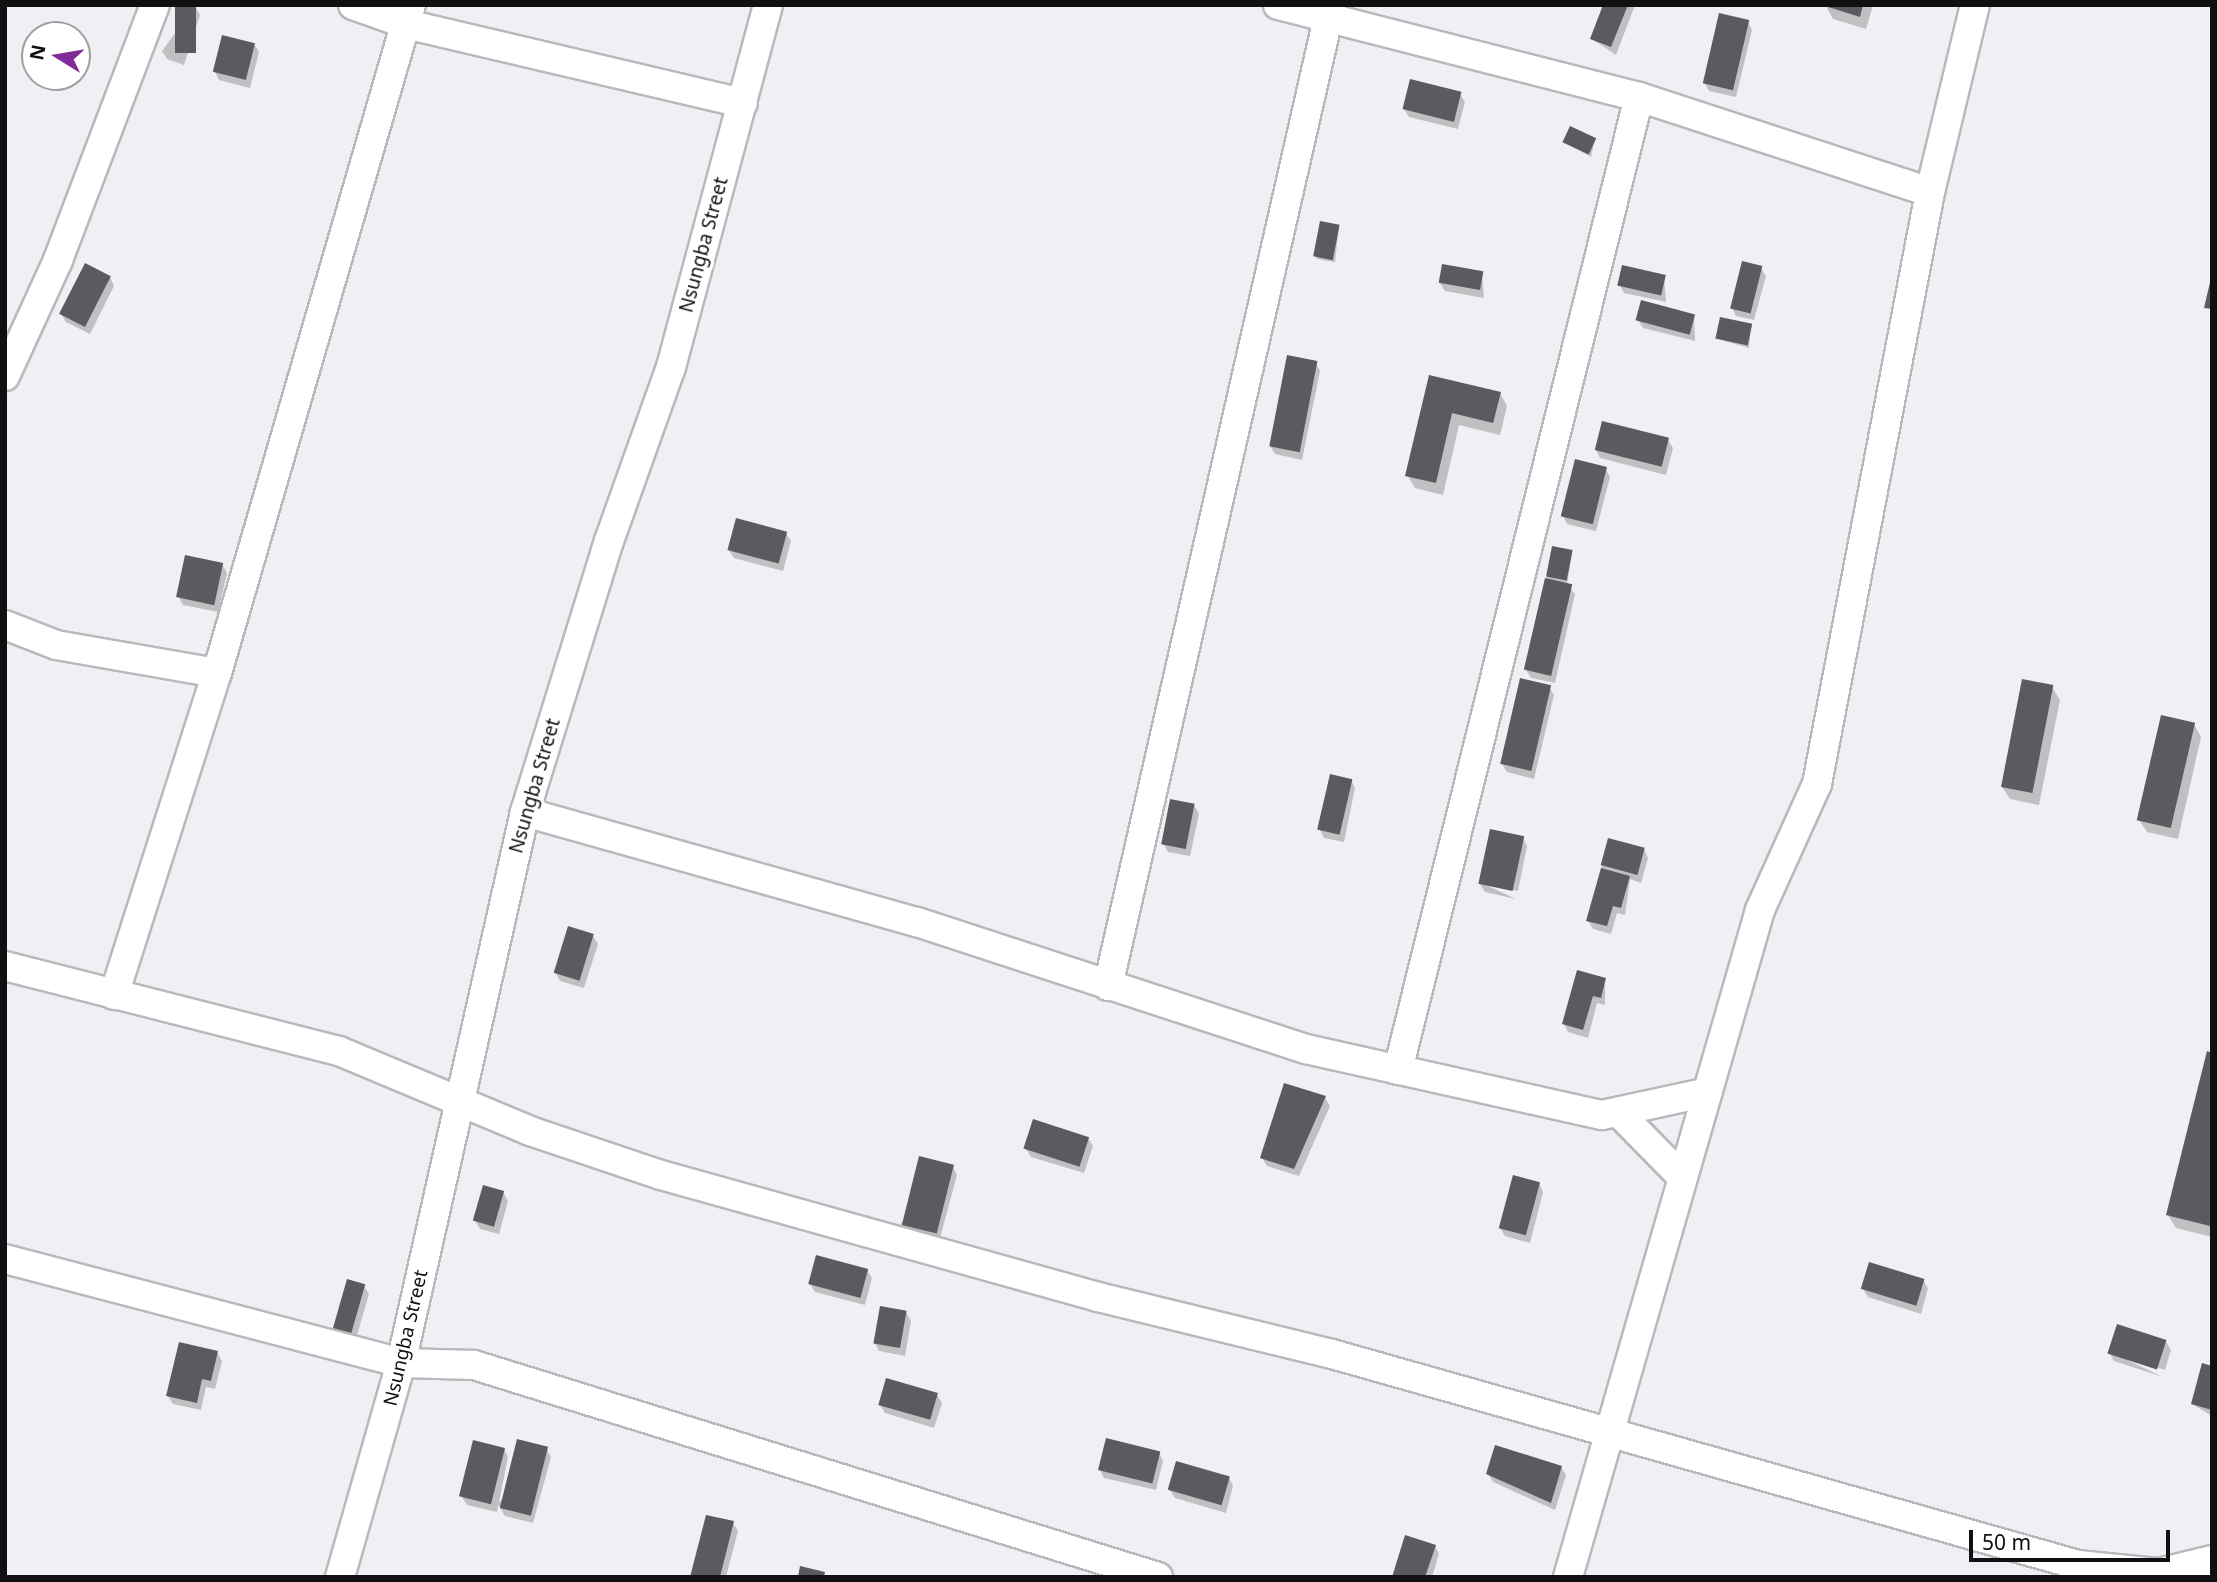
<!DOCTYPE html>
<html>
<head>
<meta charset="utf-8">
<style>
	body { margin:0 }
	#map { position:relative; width:2217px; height:1582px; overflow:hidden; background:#f1eff3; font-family:"Noto Sans",sans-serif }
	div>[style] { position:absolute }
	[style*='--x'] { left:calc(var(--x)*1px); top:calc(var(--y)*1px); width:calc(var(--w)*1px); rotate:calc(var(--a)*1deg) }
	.shadow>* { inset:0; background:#0003 }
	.building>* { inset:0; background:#5c5a5e; transform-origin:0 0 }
	.roads { filter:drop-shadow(2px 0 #bab8bc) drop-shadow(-2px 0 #bab8bc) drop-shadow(0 2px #bab8bc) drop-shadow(0 -2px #bab8bc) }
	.street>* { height:28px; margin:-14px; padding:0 14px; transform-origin:14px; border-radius:14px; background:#fff }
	span { translate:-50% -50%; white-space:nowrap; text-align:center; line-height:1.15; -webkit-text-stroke:7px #fff; paint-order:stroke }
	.street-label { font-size:19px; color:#100f11 }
	.frame { position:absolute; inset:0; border:7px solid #100f11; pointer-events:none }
	.north { position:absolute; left:21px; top:21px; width:70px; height:70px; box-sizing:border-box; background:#fff; border:2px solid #9f9fa0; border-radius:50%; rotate:281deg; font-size:19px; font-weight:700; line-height:28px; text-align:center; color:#100f11 }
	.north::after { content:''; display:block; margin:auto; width:24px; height:32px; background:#812b99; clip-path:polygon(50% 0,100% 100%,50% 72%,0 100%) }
	.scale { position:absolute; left:1969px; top:1530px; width:201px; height:32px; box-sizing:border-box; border:4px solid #100f11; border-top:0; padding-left:9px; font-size:21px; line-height:24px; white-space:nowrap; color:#100f11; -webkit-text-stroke:5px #fff; paint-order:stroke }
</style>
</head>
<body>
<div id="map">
	<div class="shadow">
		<i style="clip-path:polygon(1605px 5px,1635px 5px,1616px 55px,1592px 39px)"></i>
		<i style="clip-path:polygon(1873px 5px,1866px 29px,1833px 19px,1826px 6px)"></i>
		<i style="clip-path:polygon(195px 6px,200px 15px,184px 65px,167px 59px,162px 51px)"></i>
		<i style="clip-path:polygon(1748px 22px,1752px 30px,1736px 97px,1709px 91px,1704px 82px)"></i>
		<i style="clip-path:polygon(254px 44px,259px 52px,250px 88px,219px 80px,215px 72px)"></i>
		<i style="clip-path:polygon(1460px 94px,1465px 102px,1458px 129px,1409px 117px,1404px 109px)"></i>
		<i style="clip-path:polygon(1595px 139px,1591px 157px,1564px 142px)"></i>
		<i style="clip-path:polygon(1339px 226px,1335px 262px,1317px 259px,1315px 255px)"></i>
		<i style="clip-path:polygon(1761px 268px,1766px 276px,1754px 320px,1736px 316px,1732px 308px)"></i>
		<i style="clip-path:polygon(1482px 273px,1484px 298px,1445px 291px,1440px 283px)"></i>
		<i style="clip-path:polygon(110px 277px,114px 286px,90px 334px,66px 322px,61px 314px)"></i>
		<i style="clip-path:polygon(1664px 277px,1666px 302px,1624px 293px,1619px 284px)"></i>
		<i style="clip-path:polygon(1694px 315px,1695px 341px,1643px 328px,1638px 320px)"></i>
		<i style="clip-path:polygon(1751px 325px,1749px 348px,1717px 339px)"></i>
		<i style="clip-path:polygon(1315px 362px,1320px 371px,1302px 460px,1275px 454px,1270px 446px)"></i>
		<i style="clip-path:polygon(1430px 377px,1500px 393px,1507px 406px,1500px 435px,1459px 425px,1443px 495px,1415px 488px,1407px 475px)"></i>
		<i style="clip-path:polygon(1668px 440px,1673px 448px,1666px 475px,1600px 458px,1596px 450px)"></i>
		<i style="clip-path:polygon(1605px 468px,1610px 477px,1596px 531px,1567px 524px,1563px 516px)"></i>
		<i style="clip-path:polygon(786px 533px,791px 541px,783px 571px,734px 558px,729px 550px)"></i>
		<i style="clip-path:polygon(1572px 552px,1567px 585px,1575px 594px,1555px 683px,1531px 678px,1526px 670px,1547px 576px)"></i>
		<i style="clip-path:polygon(222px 564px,227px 573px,218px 612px,183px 605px,178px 596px)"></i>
		<i style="clip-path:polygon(1549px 687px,1554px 695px,1534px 779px,1507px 772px,1502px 764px)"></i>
		<i style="clip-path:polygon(2052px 687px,2060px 700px,2039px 805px,2010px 799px,2002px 787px)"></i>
		<i style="clip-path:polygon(2194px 724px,2201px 737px,2178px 839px,2147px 832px,2139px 820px)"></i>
		<i style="clip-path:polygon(1351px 780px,1355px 788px,1344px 842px,1324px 838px,1320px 830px)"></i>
		<i style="clip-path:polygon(1194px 805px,1199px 814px,1190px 856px,1168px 852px,1163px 843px)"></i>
		<i style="clip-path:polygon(1523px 838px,1527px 846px,1518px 891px,1484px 884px,1516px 899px,1485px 892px,1480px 884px)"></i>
		<i style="clip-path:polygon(1644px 849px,1648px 858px,1641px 883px,1630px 879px,1625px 915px,1617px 913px,1611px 934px,1593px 929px,1588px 921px,1602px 865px)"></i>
		<i style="clip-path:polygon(593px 936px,598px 944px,584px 988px,560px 981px,555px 972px)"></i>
		<i style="clip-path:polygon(1605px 979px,1605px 1005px,1597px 1003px,1588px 1038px,1568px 1032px,1564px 1024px)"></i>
		<i style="clip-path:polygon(2212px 1054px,2212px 1237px,2176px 1228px,2168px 1215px)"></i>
		<i style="clip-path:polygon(1325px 1098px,1330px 1106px,1299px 1176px,1267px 1166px,1262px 1158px)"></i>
		<i style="clip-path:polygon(1088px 1138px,1093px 1146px,1084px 1173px,1031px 1157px,1026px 1149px)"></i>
		<i style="clip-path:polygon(953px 1167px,957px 1175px,939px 1242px,906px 1232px,901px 1224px)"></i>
		<i style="clip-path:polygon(1539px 1183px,1543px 1192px,1530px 1243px,1505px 1236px,1500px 1228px)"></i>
		<i style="clip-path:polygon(503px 1192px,508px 1201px,499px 1234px,480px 1229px,475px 1221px)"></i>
		<i style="clip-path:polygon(867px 1270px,872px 1278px,865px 1305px,815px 1292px,810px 1284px)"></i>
		<i style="clip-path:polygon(1923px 1280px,1928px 1288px,1921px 1314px,1868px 1297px,1863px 1289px)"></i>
		<i style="clip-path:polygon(364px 1286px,369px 1294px,355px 1342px,340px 1338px,335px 1330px)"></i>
		<i style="clip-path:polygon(906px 1312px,911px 1321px,905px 1356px,879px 1351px,875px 1343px)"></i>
		<i style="clip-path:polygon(2166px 1342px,2171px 1350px,2165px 1370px,2113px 1353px,2163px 1377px,2114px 1361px,2109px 1352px)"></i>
		<i style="clip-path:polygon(217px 1352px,222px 1361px,215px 1389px,206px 1387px,201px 1410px,173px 1404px,168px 1396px)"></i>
		<i style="clip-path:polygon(2212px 1367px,2212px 1416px,2192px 1404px)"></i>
		<i style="clip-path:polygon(937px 1395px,942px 1403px,934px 1428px,885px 1413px,880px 1405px)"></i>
		<i style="clip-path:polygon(546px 1448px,551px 1457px,533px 1523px,505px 1516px,498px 1504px)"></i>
		<i style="clip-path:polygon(504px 1449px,508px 1457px,497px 1512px,467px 1505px,462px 1497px)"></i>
		<i style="clip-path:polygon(1159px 1453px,1163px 1461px,1156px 1490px,1104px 1478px,1100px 1470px)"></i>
		<i style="clip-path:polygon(1561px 1467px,1566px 1475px,1555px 1510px,1493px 1482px,1488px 1473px)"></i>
		<i style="clip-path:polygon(1229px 1478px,1233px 1486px,1226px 1513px,1175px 1498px,1170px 1490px)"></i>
		<i style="clip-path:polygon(733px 1523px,738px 1531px,726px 1577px,692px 1577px)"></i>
		<i style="clip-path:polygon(1435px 1546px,1439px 1554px,1432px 1577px,1394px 1577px)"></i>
	</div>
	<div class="building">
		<i style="left:175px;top:5px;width:21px;height:48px"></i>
		<i style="clip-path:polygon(1603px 5px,1628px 5px,1611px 47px,1590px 39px)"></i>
		<i style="clip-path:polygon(1822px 5px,1863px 5px,1860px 17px)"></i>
		<i style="left:1719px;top:13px;width:31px;height:72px;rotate:13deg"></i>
		<i style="left:222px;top:35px;width:34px;height:38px;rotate:14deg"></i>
		<i style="left:1410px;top:79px;width:53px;height:31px;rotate:14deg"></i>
		<i style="left:1570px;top:126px;width:29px;height:18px;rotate:25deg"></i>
		<i style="left:1320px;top:221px;width:20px;height:36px;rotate:11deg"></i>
		<i style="left:1742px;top:261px;width:21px;height:49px;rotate:14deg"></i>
		<i style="left:85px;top:263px;width:29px;height:57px;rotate:27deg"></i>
		<i style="left:1442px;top:264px;width:42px;height:19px;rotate:10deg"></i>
		<i style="left:1622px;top:265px;width:45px;height:21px;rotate:13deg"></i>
		<i style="clip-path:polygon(2211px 278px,2212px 278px,2212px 309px,2204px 308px)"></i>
		<i style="left:1641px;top:300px;width:56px;height:21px;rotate:15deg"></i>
		<i style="left:1720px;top:317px;width:33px;height:22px;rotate:12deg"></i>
		<i style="left:1287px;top:355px;width:31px;height:93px;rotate:11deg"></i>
		<i style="clip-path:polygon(1429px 375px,1501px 392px,1493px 423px,1452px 413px,1436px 483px,1405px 476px)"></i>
		<i style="left:1602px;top:421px;width:69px;height:30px;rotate:14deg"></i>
		<i style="left:1575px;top:459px;width:33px;height:59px;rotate:14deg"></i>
		<i style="left:736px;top:518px;width:53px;height:33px;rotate:15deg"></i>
		<i style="left:1552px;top:546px;width:21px;height:31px;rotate:11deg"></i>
		<i style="left:185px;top:555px;width:39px;height:43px;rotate:12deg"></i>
		<i style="left:1545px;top:578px;width:28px;height:94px;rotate:13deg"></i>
		<i style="left:1520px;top:678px;width:32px;height:88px;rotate:13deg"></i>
		<i style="left:2022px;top:679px;width:32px;height:110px;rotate:11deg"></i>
		<i style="left:2161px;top:715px;width:35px;height:108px;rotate:13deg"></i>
		<i style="left:1330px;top:774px;width:23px;height:57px;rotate:13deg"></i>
		<i style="left:1170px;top:799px;width:25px;height:46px;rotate:11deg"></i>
		<i style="left:1490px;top:829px;width:35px;height:56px;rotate:12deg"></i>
		<i style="left:1608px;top:838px;width:38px;height:28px;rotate:15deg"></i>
		<i style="clip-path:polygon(1601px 868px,1630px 876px,1621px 908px,1613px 906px,1607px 926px,1586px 921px)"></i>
		<i style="left:568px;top:926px;width:27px;height:49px;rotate:17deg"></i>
		<i style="clip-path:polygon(1577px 970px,1606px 978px,1601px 998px,1593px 996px,1583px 1030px,1562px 1024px)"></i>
		<i style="clip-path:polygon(2207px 1051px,2212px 1053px,2210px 1226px,2166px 1215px)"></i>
		<i style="clip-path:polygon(1284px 1083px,1326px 1096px,1294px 1169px,1260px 1158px)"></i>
		<i style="left:1033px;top:1119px;width:59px;height:31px;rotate:18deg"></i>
		<i style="left:919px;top:1156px;width:36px;height:71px;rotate:14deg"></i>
		<i style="left:1513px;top:1175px;width:28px;height:55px;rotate:15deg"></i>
		<i style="left:483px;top:1185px;width:22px;height:37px;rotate:16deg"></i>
		<i style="left:816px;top:1255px;width:54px;height:30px;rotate:15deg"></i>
		<i style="left:1869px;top:1262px;width:58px;height:28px;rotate:17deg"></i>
		<i style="left:347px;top:1279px;width:19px;height:53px;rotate:16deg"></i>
		<i style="left:880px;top:1306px;width:27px;height:38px;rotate:10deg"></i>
		<i style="left:2117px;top:1324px;width:52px;height:31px;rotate:18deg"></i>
		<i style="clip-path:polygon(179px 1342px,218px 1351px,211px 1381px,202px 1379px,197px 1403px,166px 1396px)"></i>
		<i style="clip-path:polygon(2202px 1363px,2212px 1366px,2212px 1410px,2191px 1404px)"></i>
		<i style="left:886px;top:1378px;width:54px;height:28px;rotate:16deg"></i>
		<i style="left:1106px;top:1438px;width:56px;height:33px;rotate:14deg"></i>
		<i style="left:517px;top:1439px;width:32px;height:71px;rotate:14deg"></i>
		<i style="left:473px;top:1440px;width:33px;height:58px;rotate:14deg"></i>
		<i style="clip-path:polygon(1495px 1445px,1562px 1466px,1551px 1503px,1486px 1474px)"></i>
		<i style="left:1176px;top:1461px;width:56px;height:30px;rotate:16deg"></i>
		<i style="clip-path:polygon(706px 1515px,734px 1521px,720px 1577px,690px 1577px)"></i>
		<i style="clip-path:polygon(1405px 1535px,1436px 1545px,1425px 1577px,1392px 1577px)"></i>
		<i style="clip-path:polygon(800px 1566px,825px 1572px,824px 1577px,798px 1577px)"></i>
	</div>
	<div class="roads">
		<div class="street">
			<i style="--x:353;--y:5;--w:56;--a:19.7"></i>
			<i style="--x:406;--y:24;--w:346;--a:13.2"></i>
			<i style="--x:1278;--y:5;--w:373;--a:14.3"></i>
			<i style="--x:1639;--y:97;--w:306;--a:18.1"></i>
			<i style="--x:5;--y:376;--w:128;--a:-65.4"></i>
			<i style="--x:58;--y:260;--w:273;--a:-69.2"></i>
			<i style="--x:5;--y:625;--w:55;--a:21.4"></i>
			<i style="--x:56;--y:645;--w:163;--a:9.9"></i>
			<i style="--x:525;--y:812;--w:407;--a:15.7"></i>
			<i style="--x:917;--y:922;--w:409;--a:18.1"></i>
			<i style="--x:1306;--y:1049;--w:303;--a:12.6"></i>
			<i style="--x:1602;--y:1115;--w:108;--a:-12.2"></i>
			<i style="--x:5;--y:966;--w:345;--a:14.3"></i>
			<i style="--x:339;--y:1051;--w:207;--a:22.7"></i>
			<i style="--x:530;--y:1131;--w:138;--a:18.6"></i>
			<i style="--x:661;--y:1175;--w:454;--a:15.6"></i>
			<i style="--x:1098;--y:1297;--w:241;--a:13.7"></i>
			<i style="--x:1332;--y:1354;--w:775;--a:15.79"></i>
			<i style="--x:2078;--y:1565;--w:80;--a:5.7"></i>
			<i style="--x:2158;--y:1573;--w:56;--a:-13.5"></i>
			<i style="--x:1108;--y:986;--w:1006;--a:-77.19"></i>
			<i style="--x:114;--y:995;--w:338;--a:-72.3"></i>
			<i style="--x:217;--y:673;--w:696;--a:-73.81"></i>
			<i style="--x:1398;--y:1070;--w:1002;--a:-76.09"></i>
			<i style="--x:1621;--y:1115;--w:87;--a:45.5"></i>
			<i style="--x:5;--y:1259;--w:409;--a:14.7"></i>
			<i style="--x:401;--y:1363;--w:73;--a:1.6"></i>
			<i style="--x:474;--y:1365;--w:716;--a:17.22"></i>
			<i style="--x:340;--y:1577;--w:223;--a:-74.1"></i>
			<i style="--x:401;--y:1363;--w:565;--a:-77.32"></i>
			<i style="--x:525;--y:812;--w:284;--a:-72.8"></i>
			<i style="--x:609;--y:541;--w:185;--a:-70.4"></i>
			<i style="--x:671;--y:367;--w:375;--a:-75"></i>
			<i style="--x:1568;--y:1577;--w:694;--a:-73.94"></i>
			<i style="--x:1760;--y:910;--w:138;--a:-65.7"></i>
			<i style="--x:1817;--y:784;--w:603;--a:-79.19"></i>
			<i style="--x:1930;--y:192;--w:192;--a:-76.5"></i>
		</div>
	</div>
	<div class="street-label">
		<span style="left:704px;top:245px;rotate:-75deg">Nsungba Street</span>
		<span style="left:535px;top:786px;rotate:-74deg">Nsungba Street</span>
		<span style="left:406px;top:1338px;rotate:-77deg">Nsungba Street</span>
	</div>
	<div class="frame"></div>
	<div class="north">N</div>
	<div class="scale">50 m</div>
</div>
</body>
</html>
